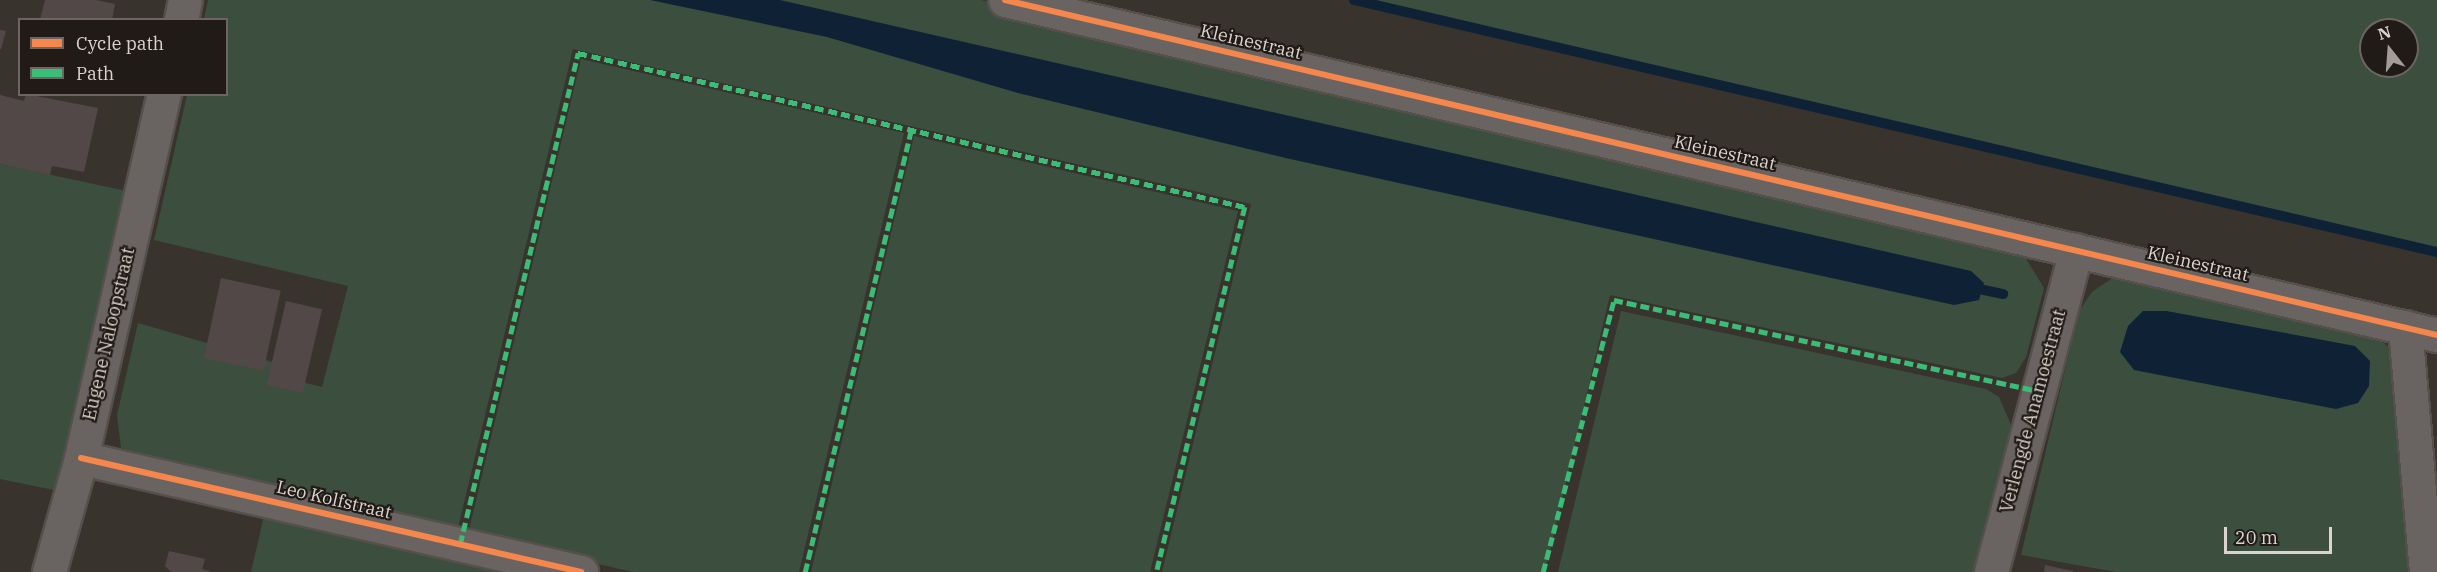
<!DOCTYPE html>
<html>
<head>
<meta charset="utf-8">
<style>
	body { margin:0 }
	#map { position:relative; width:2437px; height:572px; overflow:hidden; background:#39332e; font-family:"IBM Plex Serif",serif }
	div>[style] { position:absolute }
	[style*='--x'] { left:calc(var(--x)*1px); top:calc(var(--y)*1px); width:calc(var(--w)*1px); rotate:calc(var(--a)*1deg) }
	.green>* { inset:0; background:#3c4e3e }
	.water>* { inset:0; background:#0f2235 }
	.stream>* { height:10px; margin:-5px; padding:0 5px; transform-origin:5px; border-radius:5px; background:#0f2235 }
	.building>* { inset:0; background:#524848; transform-origin:0 0 }
	.roads { filter:drop-shadow(2px 0 #55504c) drop-shadow(-2px 0 #55504c) drop-shadow(0 2px #55504c) drop-shadow(0 -2px #55504c) }
	.street>* { height:33px; margin:-16.5px; padding:0 16.5px; transform-origin:16.5px; border-radius:16.5px; background:#696461 }
	.quiet>* { height:4.5px; margin-top:-2.25px; transform-origin:0; background:repeating-linear-gradient(90deg,#3abd76 0 9px,transparent 0 13.5px) }
	.cycleway>* { height:6px; margin:-3px; padding:0 3px; transform-origin:3px; border-radius:3px; background:#f5874c }
	span { translate:-50% -50%; white-space:nowrap; text-align:center; line-height:1.15; -webkit-text-stroke:4.5px #211b17; paint-order:stroke }
	.street-label { font-size:18px; color:#dcd4cf }
	.legend { position:absolute; left:18px; top:18px; width:210px; height:78px; box-sizing:border-box; background:#211b17; border:2px solid #6c6561; margin:0; padding:8px 10px; list-style:none; font-size:18px; color:#dcd4cf }
	.legend li { display:flex; align-items:center; gap:12px; height:30px }
	.legend b { width:30px; border:2px solid #6c6561 }
	.north { position:absolute; left:2359px; top:18px; width:60px; height:60px; box-sizing:border-box; background:#211b17; border:2px solid #6c6561; border-radius:50%; rotate:343deg; font-size:16px; font-weight:700; line-height:24px; text-align:center; color:#dcd4cf }
	.north::after { content:''; display:block; margin:auto; width:21px; height:27px; background:#a39c97; clip-path:polygon(50% 0,100% 100%,50% 72%,0 100%) }
	.scale { position:absolute; left:2224px; top:527px; width:108px; height:27px; box-sizing:border-box; border:3px solid #dcd4cf; border-top:0; padding-left:8px; font-size:18px; line-height:21px; white-space:nowrap; color:#dcd4cf; -webkit-text-stroke:4px #211b17; paint-order:stroke }
</style>
</head>
<body>
<div id="map">
	<div class="green">
		<i style="clip-path:polygon(208px 0,981px 0,1999px 243px,2022px 252px,2044px 288px,2026px 357px,2016px 373px,2002px 378px,1610px 295px,1545px 572px,1162px 572px,1251px 204px,573px 49px,457px 532px,121px 448px,117px 415px,138px 323px,276px 363px,274px 375px,322px 387px,348px 286px,154px 240px,187px 95px,226px 94px,226px 20px,204px 19px)"></i>
		<i style="clip-path:polygon(evenodd,1354px 0,2437px 0,2437px 252px,1354px 0,2371px 30px,2407px 30px,2407px 66px,2371px 66px,2371px 30px)"></i>
		<i style="clip-path:polygon(581px 59px,904px 133px,799px 572px,633px 572px,468px 534px)"></i>
		<i style="clip-path:polygon(914px 136px,1238px 211px,1150px 572px,811px 572px)"></i>
		<i style="clip-path:polygon(0 164px,136px 193px,64px 492px,0 479px)"></i>
		<i style="clip-path:polygon(evenodd,2111px 279px,2134px 279px,2378px 338px,2394px 352px,2416px 572px,2116px 572px,2021px 555px,2079px 311px,2092px 292px,2111px 279px,2166px 311px,2354px 346px,2143px 312px,2166px 311px)"></i>
		<i style="clip-path:polygon(1621px 311px,1986px 389px,1999px 397px,2011px 425px,1976px 572px,1558px 572px)"></i>
		<i style="clip-path:polygon(266px 507px,547px 572px,251px 572px)"></i>
	</div>
	<div class="water">
		<i style="clip-path:polygon(650px 0,780px 0,1971px 271px,1984px 283px,1979px 300px,1954px 305px,1290px 159px,1018px 93px,827px 37px)"></i>
		<i style="clip-path:polygon(2143px 311px,2166px 311px,2355px 346px,2370px 361px,2369px 386px,2358px 403px,2336px 409px,2134px 370px,2120px 352px,2128px 326px)"></i>
	</div>
	<div class="stream">
		<i style="--x:1354;--y:0;--w:1112;--a:13.1"></i>
		<i style="--x:1970;--y:287;--w:34;--a:12"></i>
	</div>
	<div class="building">
		<i style="clip-path:polygon(45px 0,96px 0,115px 4px,112px 20px,40px 20px)"></i>
		<i style="clip-path:polygon(0 30px,6px 31px,1px 49px,0 49px)"></i>
		<i style="clip-path:polygon(26px 94px,98px 108px,84px 172px,52px 166px,50px 175px,0 164px,0 95px,24px 101px)"></i>
		<i style="left:221px;top:278px;width:61px;height:82px;rotate:12deg"></i>
		<i style="left:286px;top:301px;width:37px;height:86px;rotate:13deg"></i>
		<i style="clip-path:polygon(169px 551px,205px 559px,202px 569px,212px 572px,171px 572px,165px 566px)"></i>
		<i style="clip-path:polygon(2045px 565px,2073px 571px,2073px 572px,2044px 572px)"></i>
	</div>
	<div class="roads">
		<div class="street">
			<i style="--x:1005;--y:0;--w:1471;--a:13.17"></i>
			<i style="--x:181;--y:20;--w:20;--a:-79"></i>
			<i style="--x:2405;--y:327;--w:246;--a:85.1"></i>
			<i style="--x:81;--y:458;--w:513;--a:12.84"></i>
			<i style="--x:49;--y:572;--w:118;--a:-74.3"></i>
			<i style="--x:81;--y:458;--w:373;--a:-77.2"></i>
			<i style="--x:1991;--y:572;--w:333;--a:-75.2"></i>
		</div>
	</div>
	<div class="quiet">
		<i style="--x:460;--y:544;--w:505;--a:-76.49"></i>
		<i style="--x:578;--y:53;--w:685;--a:13"></i>
		<i style="--x:1245;--y:207;--w:375;--a:103.6"></i>
		<i style="--x:805;--y:572;--w:455;--a:-76.5"></i>
		<i style="--x:1543;--y:572;--w:281;--a:-75.4"></i>
		<i style="--x:1614;--y:300;--w:433;--a:12.1"></i>
	</div>
	<div class="cycleway">
		<i style="--x:1005;--y:0;--w:1471;--a:13.17"></i>
		<i style="--x:81;--y:458;--w:513;--a:12.84"></i>
	</div>
	<div class="street-label">
		<span style="left:1251px;top:42px;rotate:13deg">Kleinestraat</span>
		<span style="left:1725px;top:153px;rotate:13deg">Kleinestraat</span>
		<span style="left:2198px;top:264px;rotate:13deg">Kleinestraat</span>
		<span style="left:109px;top:334px;rotate:-77deg">Eugene Naloopstraat</span>
		<span style="left:2033px;top:411px;rotate:-75deg">Verlengde Anamoestraat</span>
		<span style="left:334px;top:500px;rotate:13deg">Leo Kolfstraat</span>
	</div>
	<ul class="legend">
	<li><b style="height:8px;background:#f5874c"></b>Cycle path</li>
	<li><b style="height:8px;background:#3abd76"></b>Path</li>
	</ul>
	<div class="north">N</div>
	<div class="scale">20 m</div>
</div>
</body>
</html>
